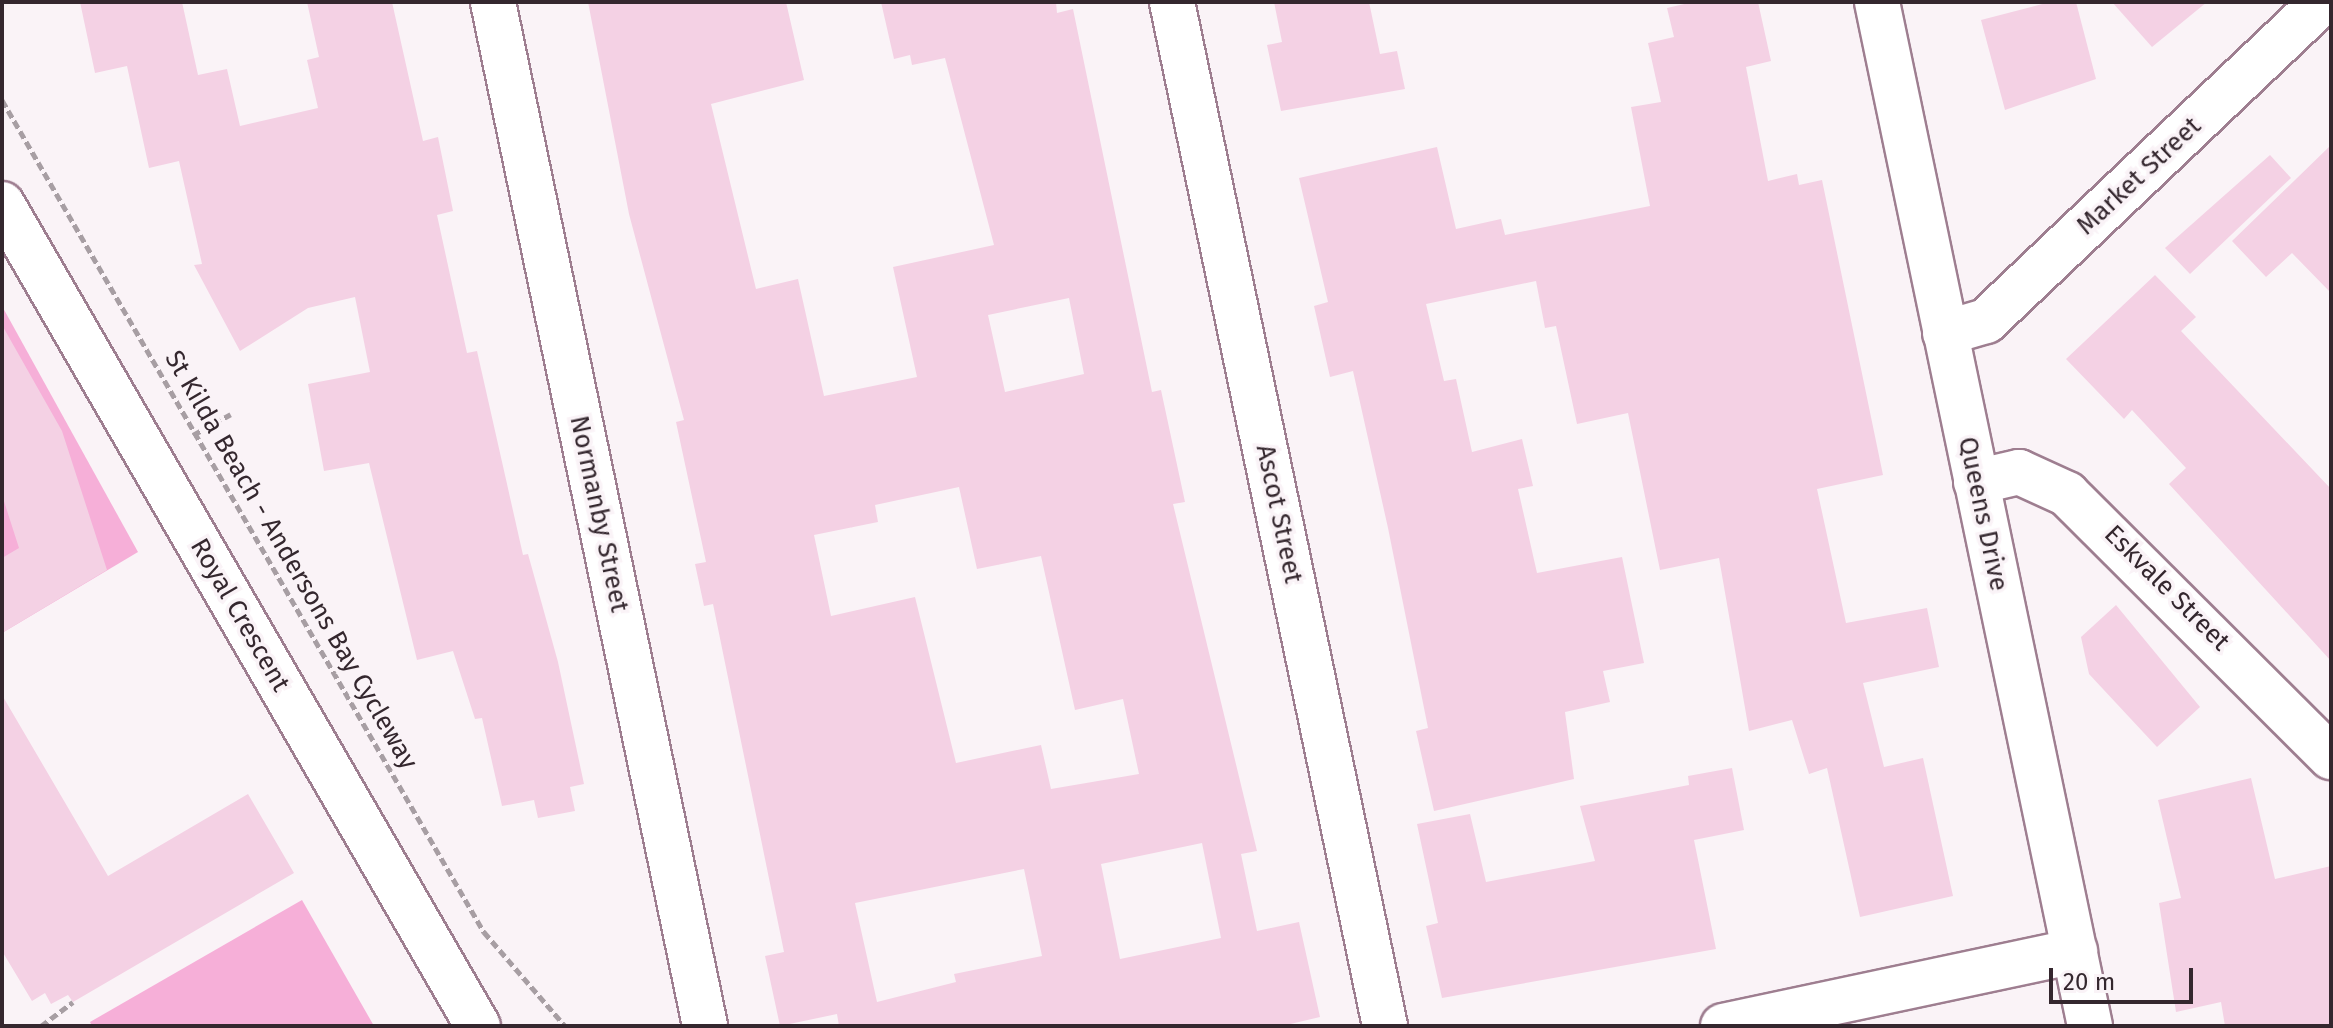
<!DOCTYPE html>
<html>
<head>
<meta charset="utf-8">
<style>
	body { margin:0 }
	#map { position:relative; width:2333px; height:1028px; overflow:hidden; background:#faf3f7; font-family:"Fira Sans",sans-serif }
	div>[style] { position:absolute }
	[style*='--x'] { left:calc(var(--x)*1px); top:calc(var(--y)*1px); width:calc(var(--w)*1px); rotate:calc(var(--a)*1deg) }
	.green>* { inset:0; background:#f6afd8 }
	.building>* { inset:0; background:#f4d1e4 }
	.path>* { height:5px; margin-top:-2.5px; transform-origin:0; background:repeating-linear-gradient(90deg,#a79ea3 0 8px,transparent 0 12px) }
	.roads { filter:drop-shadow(2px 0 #9e7e90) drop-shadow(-2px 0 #9e7e90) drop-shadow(0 2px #9e7e90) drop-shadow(0 -2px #9e7e90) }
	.minor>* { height:44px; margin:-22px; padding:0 22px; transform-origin:22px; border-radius:22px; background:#fff }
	span { translate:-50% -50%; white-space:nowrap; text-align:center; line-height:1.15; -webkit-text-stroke:7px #faf3f7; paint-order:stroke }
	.street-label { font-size:26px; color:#34272e }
	.frame { position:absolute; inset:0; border:4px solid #34272e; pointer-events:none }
	.scale { position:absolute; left:2049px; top:968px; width:144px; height:36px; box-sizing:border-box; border:4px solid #34272e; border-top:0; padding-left:10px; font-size:24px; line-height:28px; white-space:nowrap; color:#34272e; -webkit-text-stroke:6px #faf3f7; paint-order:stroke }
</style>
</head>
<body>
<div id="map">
	<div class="green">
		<i style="clip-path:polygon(2px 306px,138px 552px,2px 633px)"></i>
		<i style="clip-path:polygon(302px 900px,374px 1026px,92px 1026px,90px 1022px)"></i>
	</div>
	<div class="building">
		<i style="clip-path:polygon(80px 2px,182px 2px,198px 75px,227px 69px,240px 126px,318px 108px,307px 60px,319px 57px,307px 2px,392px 2px,423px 141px,438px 137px,453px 211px,437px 215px,467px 353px,477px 351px,523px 555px,528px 554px,558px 662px,584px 784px,570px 787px,575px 811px,538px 818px,534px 800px,502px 806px,482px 718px,475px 719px,453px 651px,417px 660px,369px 463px,324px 471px,308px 384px,370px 372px,355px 297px,308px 308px,240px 351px,194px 265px,202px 264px,179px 161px,149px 168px,127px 66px,95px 73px)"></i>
		<i style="clip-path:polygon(evenodd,588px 2px,786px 2px,804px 80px,711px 104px,756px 289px,798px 279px,824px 396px,917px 377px,893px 267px,994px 245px,945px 58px,912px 65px,910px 55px,894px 59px,881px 2px,1056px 2px,1057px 13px,1073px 9px,1152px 392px,1161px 390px,1185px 502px,1173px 504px,1257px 851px,1241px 854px,1257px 931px,1299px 922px,1320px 1017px,1282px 1026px,839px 1026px,837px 1014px,780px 1026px,765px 956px,784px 952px,713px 604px,704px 606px,695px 564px,706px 562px,676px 422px,684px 420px,629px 214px,588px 2px,1069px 298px,1084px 374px,1005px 392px,988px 315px,1069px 298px,588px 2px,959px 487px,977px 569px,1041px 556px,1075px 710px,1123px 699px,1139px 774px,1051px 789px,1041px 745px,956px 763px,915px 597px,831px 616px,814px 535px,878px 522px,875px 505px,959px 487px,588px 2px,1202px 843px,1221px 938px,1120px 959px,1101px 864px,1202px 843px,588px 2px,1024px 869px,1042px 956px,954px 974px,956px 982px,877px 1002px,855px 903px,1024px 869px)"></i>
		<i style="clip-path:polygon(1274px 2px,1369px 2px,1380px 54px,1397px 51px,1405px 89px,1281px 111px,1267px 45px,1282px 42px)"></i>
		<i style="clip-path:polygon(1693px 2px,1758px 2px,1771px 61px,1746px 67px,1768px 181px,1797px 174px,1799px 185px,1822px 180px,1883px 475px,1817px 489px,1846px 623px,1927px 608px,1939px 667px,1863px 683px,1884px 767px,1923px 758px,1953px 896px,1860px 917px,1827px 768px,1809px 774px,1792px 720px,1749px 731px,1719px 558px,1660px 570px,1628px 413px,1577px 424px,1556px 326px,1545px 328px,1536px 281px,1426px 304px,1444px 381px,1456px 379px,1472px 452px,1522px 439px,1533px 486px,1518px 489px,1537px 573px,1622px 557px,1644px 663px,1603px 671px,1610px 702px,1565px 712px,1574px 779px,1434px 811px,1416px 731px,1428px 728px,1388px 528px,1353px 371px,1330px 377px,1314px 306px,1328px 302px,1299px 178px,1437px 147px,1456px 229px,1501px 219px,1505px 235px,1650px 206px,1631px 107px,1661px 102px,1648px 43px,1674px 37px,1667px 8px)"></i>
		<i style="clip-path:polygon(2050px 2px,2076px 2px,2096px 79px,2005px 110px,1981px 20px)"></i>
		<i style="clip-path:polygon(2112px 2px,2207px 2px,2152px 47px)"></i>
		<i style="clip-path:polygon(2331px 145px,2331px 293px,2292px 253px,2266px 277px,2232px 241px)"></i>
		<i style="clip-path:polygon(2270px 155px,2291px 178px,2190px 274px,2165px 248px)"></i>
		<i style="clip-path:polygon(2155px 275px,2196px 317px,2181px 331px,2331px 489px,2331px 661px,2169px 484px,2186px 468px,2132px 410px,2124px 419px,2066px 359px)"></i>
		<i style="clip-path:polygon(2px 325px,62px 431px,107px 570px,2px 633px,2px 558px,19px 548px,2px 495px)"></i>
		<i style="clip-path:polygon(2116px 605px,2200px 707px,2157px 747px,2089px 674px,2081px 637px)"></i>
		<i style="clip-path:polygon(2px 695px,108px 876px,248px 794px,294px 873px,73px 1002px,68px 995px,51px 1004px,45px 993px,32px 1001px,2px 951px)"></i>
		<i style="clip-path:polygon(1732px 768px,1744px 830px,1694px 840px,1716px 949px,1442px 998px,1426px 926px,1438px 923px,1417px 824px,1470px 814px,1486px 882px,1595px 861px,1580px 806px,1689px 785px,1688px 776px)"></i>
		<i style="clip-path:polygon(2251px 778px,2275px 879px,2331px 866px,2331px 1026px,2225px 1026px,2221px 1002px,2176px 1012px,2159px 903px,2181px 898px,2158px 800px)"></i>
	</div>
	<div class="path">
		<i style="--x:2;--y:100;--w:962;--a:59.92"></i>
		<i style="--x:484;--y:932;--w:124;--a:49.2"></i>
		<i style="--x:193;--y:435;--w:43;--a:-28.9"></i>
		<i style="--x:41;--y:1026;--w:40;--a:-37"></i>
	</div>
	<div class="roads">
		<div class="minor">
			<i style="--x:493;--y:2;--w:1046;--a:78.3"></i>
			<i style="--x:1172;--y:2;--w:1046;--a:78.25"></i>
			<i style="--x:1877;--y:2;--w:1046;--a:78.25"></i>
			<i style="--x:2;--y:204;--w:950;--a:59.93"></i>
			<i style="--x:1945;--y:333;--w:43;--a:-16.3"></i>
			<i style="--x:1986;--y:321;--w:463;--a:-43.5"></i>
			<i style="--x:1976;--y:482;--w:44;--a:-13.1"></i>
			<i style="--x:2019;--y:472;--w:53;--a:24.6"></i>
			<i style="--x:2067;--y:494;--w:373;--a:44.9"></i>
			<i style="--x:1723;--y:1026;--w:360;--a:-12"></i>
		</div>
	</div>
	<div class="street-label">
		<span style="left:2139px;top:176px;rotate:-43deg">Market Street</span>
		<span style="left:599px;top:514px;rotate:78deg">Normanby Street</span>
		<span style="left:1279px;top:514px;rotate:78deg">Ascot Street</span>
		<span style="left:1983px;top:514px;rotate:78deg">Queens Drive</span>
		<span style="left:291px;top:560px;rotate:60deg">St Kilda Beach - Andersons Bay Cycleway</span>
		<span style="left:2167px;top:588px;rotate:45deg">Eskvale Street</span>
		<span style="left:240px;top:615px;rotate:60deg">Royal Crescent</span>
	</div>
	<div class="frame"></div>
	<div class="scale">20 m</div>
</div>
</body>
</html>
